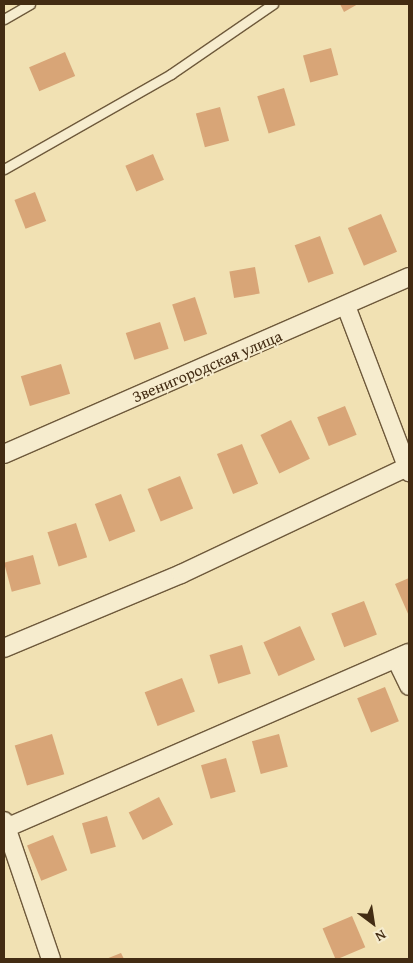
<!DOCTYPE html>
<html>
<head>
<meta charset="utf-8">
<style>
	body { margin:0 }
	#map { position:relative; width:413px; height:963px; overflow:hidden; background:#f1e1b3; font-family:"Gentium Book Plus",serif }
	div>[style] { position:absolute }
	[style*='--x'] { left:calc(var(--x)*1px); top:calc(var(--y)*1px); width:calc(var(--w)*1px); rotate:calc(var(--a)*1deg) }
	.building>* { inset:0; background:#d8a577; transform-origin:0 0 }
	.roads { filter:drop-shadow(1px 0 #6e593b) drop-shadow(-1px 0 #6e593b) drop-shadow(0 1px #6e593b) drop-shadow(0 -1px #6e593b) }
	.lane>* { height:9px; margin:-4.5px; padding:0 4.5px; transform-origin:4.5px; border-radius:4.5px; background:#f6ecce }
	.street>* { height:18px; margin:-9px; padding:0 9px; transform-origin:9px; border-radius:9px; background:#f6ecce }
	span { translate:-50% -50%; white-space:nowrap; text-align:center; line-height:1.15; -webkit-text-stroke:4px #f6ecce; paint-order:stroke }
	.street-label { font-size:16px; color:#432c13 }
	.frame { position:absolute; inset:0; border:5px solid #432c13; pointer-events:none }
	.north { position:absolute; left:348px; top:898px; width:50px; height:50px; -webkit-text-stroke:4px #f6ecce; paint-order:stroke; rotate:149deg; font-size:14px; font-weight:700; line-height:20px; text-align:center; color:#432c13 }
	.north::after { content:''; display:block; margin:auto; width:18px; height:22px; background:#432c13; clip-path:polygon(50% 0,100% 100%,50% 72%,0 100%) }
</style>
</head>
<body>
<div id="map">
	<div class="building">
		<i style="clip-path:polygon(340px 4px,358px 4px,344px 12px)"></i>
		<i style="left:331px;top:48px;width:28px;height:29px;rotate:75deg"></i>
		<i style="left:65px;top:52px;width:26px;height:39px;rotate:67deg"></i>
		<i style="left:284px;top:88px;width:39px;height:28px;rotate:73deg"></i>
		<i style="left:220px;top:107px;width:35px;height:25px;rotate:75deg"></i>
		<i style="left:153px;top:154px;width:28px;height:30px;rotate:67deg"></i>
		<i style="left:35px;top:192px;width:31px;height:22px;rotate:69deg"></i>
		<i style="left:381px;top:214px;width:41px;height:36px;rotate:67deg"></i>
		<i style="left:320px;top:236px;width:40px;height:27px;rotate:70deg"></i>
		<i style="left:255px;top:267px;width:27px;height:26px;rotate:80deg"></i>
		<i style="left:195px;top:297px;width:39px;height:24px;rotate:72deg"></i>
		<i style="left:160px;top:322px;width:28px;height:36px;rotate:72deg"></i>
		<i style="left:61px;top:364px;width:31px;height:42px;rotate:73deg"></i>
		<i style="left:345px;top:406px;width:31px;height:30px;rotate:68deg"></i>
		<i style="left:291px;top:420px;width:43px;height:34px;rotate:64deg"></i>
		<i style="left:242px;top:444px;width:43px;height:27px;rotate:68deg"></i>
		<i style="left:180px;top:476px;width:35px;height:35px;rotate:68deg"></i>
		<i style="left:121px;top:494px;width:40px;height:28px;rotate:69deg"></i>
		<i style="left:76px;top:523px;width:36px;height:30px;rotate:72deg"></i>
		<i style="left:33px;top:555px;width:30px;height:30px;rotate:75deg"></i>
		<i style="clip-path:polygon(409px 578px,409px 616px,395px 584px)"></i>
		<i style="left:364px;top:601px;width:36px;height:35px;rotate:69deg"></i>
		<i style="left:300px;top:626px;width:37px;height:40px;rotate:66deg"></i>
		<i style="left:242px;top:645px;width:30px;height:34px;rotate:73deg"></i>
		<i style="left:182px;top:678px;width:36px;height:40px;rotate:69deg"></i>
		<i style="left:385px;top:687px;width:37px;height:30px;rotate:68deg"></i>
		<i style="left:52px;top:734px;width:42px;height:39px;rotate:73deg"></i>
		<i style="left:279px;top:734px;width:34px;height:28px;rotate:75deg"></i>
		<i style="left:226px;top:758px;width:35px;height:26px;rotate:74deg"></i>
		<i style="left:159px;top:797px;width:31px;height:34px;rotate:63deg"></i>
		<i style="left:107px;top:816px;width:32px;height:26px;rotate:74deg"></i>
		<i style="left:53px;top:835px;width:38px;height:28px;rotate:68deg"></i>
		<i style="left:352px;top:916px;width:34px;height:32px;rotate:67deg"></i>
		<i style="clip-path:polygon(121px 953px,124px 959px,106px 959px)"></i>
	</div>
	<div class="roads">
		<div class="lane">
			<i style="--x:4;--y:19;--w:30;--a:-30"></i>
			<i style="--x:4;--y:169;--w:192;--a:-29.6"></i>
			<i style="--x:171;--y:74;--w:124;--a:-34.5"></i>
		</div>
		<div class="street">
			<i style="--x:346;--y:306;--w:178;--a:69.2"></i>
			<i style="--x:4;--y:454;--w:442;--a:-23.6"></i>
			<i style="--x:4;--y:648;--w:192;--a:-22.7"></i>
			<i style="--x:181;--y:574;--w:248;--a:-25.3"></i>
			<i style="--x:396;--y:659;--w:30;--a:64"></i>
			<i style="--x:4;--y:821;--w:146;--a:71.2"></i>
			<i style="--x:6;--y:828;--w:439;--a:-23.5"></i>
		</div>
	</div>
	<div class="street-label">
		<span style="left:207px;top:366px;rotate:-23deg">Звенигородская улица</span>
	</div>
	<div class="frame"></div>
	<div class="north">N</div>
</div>
</body>
</html>
